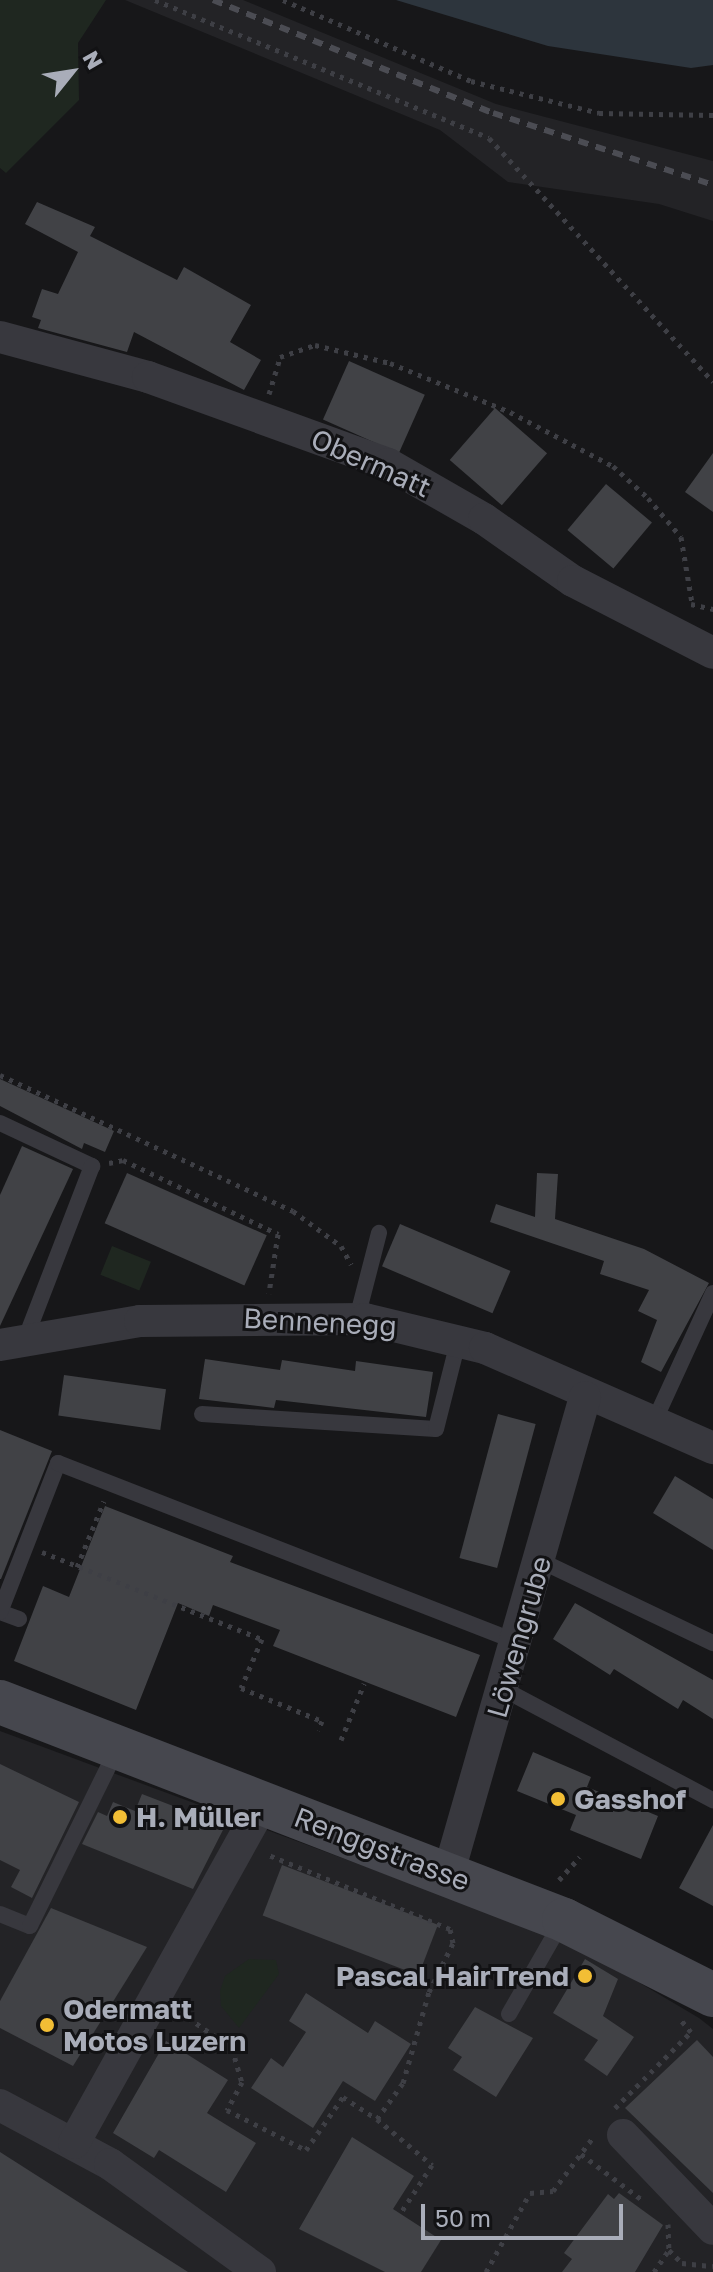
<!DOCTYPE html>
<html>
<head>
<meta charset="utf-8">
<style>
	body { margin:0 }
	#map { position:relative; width:713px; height:2272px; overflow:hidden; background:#171719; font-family:"Golos Text",sans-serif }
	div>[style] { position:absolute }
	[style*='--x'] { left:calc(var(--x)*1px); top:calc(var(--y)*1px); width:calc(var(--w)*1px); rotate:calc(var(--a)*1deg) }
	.built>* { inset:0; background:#232326 }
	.green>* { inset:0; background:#1f2720; transform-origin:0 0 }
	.water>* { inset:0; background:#2d353d }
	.building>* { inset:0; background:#414246; transform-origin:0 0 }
	.path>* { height:5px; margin-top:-2.5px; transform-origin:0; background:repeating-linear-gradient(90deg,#3e3f45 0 4px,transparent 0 10px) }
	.service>* { height:16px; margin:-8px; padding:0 8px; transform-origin:8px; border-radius:8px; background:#38383e }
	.minor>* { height:32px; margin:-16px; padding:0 16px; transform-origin:16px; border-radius:16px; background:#38383e }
	.secondary>* { height:44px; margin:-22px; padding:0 22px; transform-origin:22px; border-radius:22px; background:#46474e }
	.rail>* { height:6px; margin-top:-3px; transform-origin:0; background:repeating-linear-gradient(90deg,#4b4c53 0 10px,transparent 0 18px) }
	.dots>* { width:22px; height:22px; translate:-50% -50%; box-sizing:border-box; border:4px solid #121214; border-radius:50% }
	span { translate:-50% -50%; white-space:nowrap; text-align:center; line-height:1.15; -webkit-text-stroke:6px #121214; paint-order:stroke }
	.street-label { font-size:28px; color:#a9adb9 }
	.poi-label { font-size:28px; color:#a9adb9; font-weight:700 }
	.left { translate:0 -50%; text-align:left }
	.right { translate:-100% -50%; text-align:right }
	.north { position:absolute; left:32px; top:32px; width:80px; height:80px; -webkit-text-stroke:6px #121214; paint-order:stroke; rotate:60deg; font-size:22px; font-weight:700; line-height:32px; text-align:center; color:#a9adb9 }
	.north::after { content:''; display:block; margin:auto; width:28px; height:36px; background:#a9adb9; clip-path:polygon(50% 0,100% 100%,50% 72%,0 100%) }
	.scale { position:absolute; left:421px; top:2204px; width:202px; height:36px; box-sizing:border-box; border:4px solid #a9adb9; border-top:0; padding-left:10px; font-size:24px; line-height:28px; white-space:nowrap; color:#a9adb9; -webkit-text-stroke:6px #121214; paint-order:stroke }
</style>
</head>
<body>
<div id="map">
	<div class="built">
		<i style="clip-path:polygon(125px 0,243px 0,496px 104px,713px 161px,713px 221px,659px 204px,508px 182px,440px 130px)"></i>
		<i style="clip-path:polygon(0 1731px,574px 1944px,699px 2018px,713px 2029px,713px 2272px,0 2272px)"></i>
	</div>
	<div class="green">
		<i style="clip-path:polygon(0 0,106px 0,78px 43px,79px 100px,6px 173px,0 168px)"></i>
		<i style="left:112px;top:1246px;width:42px;height:31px;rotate:22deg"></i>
		<i style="clip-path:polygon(249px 1959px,276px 1960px,279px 1974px,239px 2028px,221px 2006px,220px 1991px,225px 1976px)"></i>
	</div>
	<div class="water">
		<i style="clip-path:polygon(396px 0,713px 0,713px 65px,691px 68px,548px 46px)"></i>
	</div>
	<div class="building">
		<i style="clip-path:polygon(37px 202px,95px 227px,90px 236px,177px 280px,184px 267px,251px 305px,230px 342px,261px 360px,244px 390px,134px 332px,127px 352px,38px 328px,41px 320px,32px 317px,42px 289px,58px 294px,78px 252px,25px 224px)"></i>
		<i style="left:349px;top:361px;width:83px;height:64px;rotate:24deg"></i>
		<i style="left:495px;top:408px;width:69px;height:69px;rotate:41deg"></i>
		<i style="clip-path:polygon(713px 453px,713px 512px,685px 492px)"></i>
		<i style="left:606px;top:484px;width:60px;height:60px;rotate:40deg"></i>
		<i style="clip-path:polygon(0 1079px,114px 1131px,105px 1152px,84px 1143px,82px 1149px,0 1106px)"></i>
		<i style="clip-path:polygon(22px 1146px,73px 1169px,0 1326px,0 1195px)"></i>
		<i style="left:127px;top:1173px;width:153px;height:55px;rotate:24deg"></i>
		<i style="clip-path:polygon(537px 1173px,558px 1174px,555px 1219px,644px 1249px,709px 1283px,661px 1372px,641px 1362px,657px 1320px,638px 1311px,649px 1290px,600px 1274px,604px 1261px,490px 1222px,496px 1204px,535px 1217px)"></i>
		<i style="left:400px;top:1224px;width:120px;height:46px;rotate:23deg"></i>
		<i style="clip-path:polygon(205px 1359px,280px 1370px,282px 1360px,355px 1371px,356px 1361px,433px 1372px,426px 1417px,276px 1400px,274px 1408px,199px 1399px)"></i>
		<i style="left:64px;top:1375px;width:103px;height:41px;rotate:8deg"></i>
		<i style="left:498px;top:1414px;width:39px;height:149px;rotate:15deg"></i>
		<i style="clip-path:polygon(0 1430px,52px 1451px,1px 1579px,0 1579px)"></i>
		<i style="clip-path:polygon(675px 1476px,713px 1499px,713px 1550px,653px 1513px)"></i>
		<i style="clip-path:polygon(105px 1506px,233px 1556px,230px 1562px,480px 1655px,456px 1717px,273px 1646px,280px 1630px,213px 1605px,209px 1616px,178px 1603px,136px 1710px,14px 1661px,43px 1586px,69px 1597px)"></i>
		<i style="clip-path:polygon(575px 1603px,713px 1680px,713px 1719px,683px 1700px,678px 1709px,614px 1669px,610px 1675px,553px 1639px)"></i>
		<i style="clip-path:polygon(533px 1752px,591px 1777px,587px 1787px,658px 1816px,641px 1859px,570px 1830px,576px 1815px,517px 1791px)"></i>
		<i style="clip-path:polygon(0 1764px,79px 1802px,32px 1898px,11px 1887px,20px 1870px,0 1860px)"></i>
		<i style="clip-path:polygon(142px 1794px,225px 1826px,193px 1889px,82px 1844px,98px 1812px,107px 1816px,113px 1802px,135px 1811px)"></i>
		<i style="clip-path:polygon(713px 1825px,713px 1906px,679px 1888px)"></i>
		<i style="left:282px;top:1865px;width:167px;height:54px;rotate:21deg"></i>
		<i style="clip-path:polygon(51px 1908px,147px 1947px,73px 2066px,0 2028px,0 2001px)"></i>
		<i style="clip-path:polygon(585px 1959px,618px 1979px,603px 2016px,634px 2037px,607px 2076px,584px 2060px,598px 2040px,553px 2013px)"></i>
		<i style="clip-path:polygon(306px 1993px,368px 2033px,375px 2021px,411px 2044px,375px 2101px,343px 2081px,313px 2128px,251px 2088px,271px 2058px,283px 2067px,306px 2032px,289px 2021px)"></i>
		<i style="clip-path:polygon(475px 2007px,533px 2038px,496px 2097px,453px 2070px,462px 2057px,448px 2048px)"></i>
		<i style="clip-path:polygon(697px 2040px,713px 2057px,713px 2193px,625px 2108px)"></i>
		<i style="clip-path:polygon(166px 2041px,228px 2080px,207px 2113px,256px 2143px,226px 2192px,159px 2150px,154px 2158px,113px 2133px)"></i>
		<i style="clip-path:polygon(352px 2137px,414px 2176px,393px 2209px,441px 2240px,421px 2272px,385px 2272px,299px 2229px)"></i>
		<i style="clip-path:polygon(0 2152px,188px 2272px,0 2272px)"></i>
		<i style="clip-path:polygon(619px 2193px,663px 2225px,635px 2272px,562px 2272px,572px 2259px,564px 2253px,608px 2194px,614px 2199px)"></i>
	</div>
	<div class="path">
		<i style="--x:155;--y:0;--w:361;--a:22.4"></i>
		<i style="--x:489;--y:138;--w:331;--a:47.4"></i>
		<i style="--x:283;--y:0;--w:205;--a:23.3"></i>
		<i style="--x:471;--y:81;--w:132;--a:14"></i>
		<i style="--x:599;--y:113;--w:114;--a:1"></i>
		<i style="--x:269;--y:394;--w:39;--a:-73"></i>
		<i style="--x:280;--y:357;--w:37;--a:-19"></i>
		<i style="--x:315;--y:345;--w:77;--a:13.5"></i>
		<i style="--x:390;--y:363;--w:130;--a:22.2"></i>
		<i style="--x:510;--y:412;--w:116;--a:27.7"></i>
		<i style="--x:613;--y:466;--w:47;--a:42.4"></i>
		<i style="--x:648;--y:498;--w:51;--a:49.8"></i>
		<i style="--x:681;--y:537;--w:67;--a:80.5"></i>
		<i style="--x:691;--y:604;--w:23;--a:13"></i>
		<i style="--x:0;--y:1075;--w:323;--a:24.9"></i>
		<i style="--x:293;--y:1211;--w:59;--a:36.1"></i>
		<i style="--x:341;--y:1246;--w:21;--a:61"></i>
		<i style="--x:109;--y:1163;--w:14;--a:-12"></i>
		<i style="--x:123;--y:1160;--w:172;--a:25.5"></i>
		<i style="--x:278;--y:1234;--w:60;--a:98.7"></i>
		<i style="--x:42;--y:1552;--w:237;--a:21.6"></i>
		<i style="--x:262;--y:1639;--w:53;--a:113.2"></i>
		<i style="--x:241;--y:1688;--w:87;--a:22.2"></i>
		<i style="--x:322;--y:1721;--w:10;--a:114"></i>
		<i style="--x:77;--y:1567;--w:71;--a:-67.8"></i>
		<i style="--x:341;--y:1740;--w:61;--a:-67.7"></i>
		<i style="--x:559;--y:1880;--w:31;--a:-48"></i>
		<i style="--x:180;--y:2012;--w:63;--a:34.7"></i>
		<i style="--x:232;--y:2048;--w:35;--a:74"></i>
		<i style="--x:242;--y:2082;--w:32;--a:118"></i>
		<i style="--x:227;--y:2110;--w:89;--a:26.9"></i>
		<i style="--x:306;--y:2150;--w:65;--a:-55.1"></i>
		<i style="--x:343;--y:2097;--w:40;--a:32.9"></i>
		<i style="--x:377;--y:2119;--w:44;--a:-54.2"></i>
		<i style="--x:403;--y:2083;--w:95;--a:-74.1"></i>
		<i style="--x:429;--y:1992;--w:55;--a:-63.9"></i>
		<i style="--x:453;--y:1943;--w:14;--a:-102"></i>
		<i style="--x:450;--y:1929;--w:199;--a:-157.8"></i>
		<i style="--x:615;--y:2108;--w:107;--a:-45"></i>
		<i style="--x:691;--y:2032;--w:17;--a:-130"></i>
		<i style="--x:377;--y:2119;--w:72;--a:39.9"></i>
		<i style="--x:432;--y:2165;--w:59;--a:123.1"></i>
		<i style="--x:581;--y:2154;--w:75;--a:36.9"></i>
		<i style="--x:668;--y:2224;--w:26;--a:88"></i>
		<i style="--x:669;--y:2250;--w:18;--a:45"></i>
		<i style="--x:682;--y:2263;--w:31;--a:6"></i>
		<i style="--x:486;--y:2272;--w:90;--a:-60.9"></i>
		<i style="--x:530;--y:2193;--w:23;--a:-5"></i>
		<i style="--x:553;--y:2191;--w:69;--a:-53.3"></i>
		<i style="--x:654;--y:2272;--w:27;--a:-56"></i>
	</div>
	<div class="service">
		<i style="--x:0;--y:1123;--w:102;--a:25.1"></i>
		<i style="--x:92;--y:1166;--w:186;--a:111.1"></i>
		<i style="--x:357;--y:1318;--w:88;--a:-75.5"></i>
		<i style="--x:202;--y:1414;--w:234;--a:3.7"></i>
		<i style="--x:436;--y:1429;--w:94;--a:-75.8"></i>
		<i style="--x:653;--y:1424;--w:144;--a:-65.4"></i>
		<i style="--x:541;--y:1561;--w:191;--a:25.5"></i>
		<i style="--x:19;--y:1619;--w:20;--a:-160"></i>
		<i style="--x:0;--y:1612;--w:160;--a:-68.7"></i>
		<i style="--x:58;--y:1463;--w:494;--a:21.3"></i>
		<i style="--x:503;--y:1689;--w:238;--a:27.9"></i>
		<i style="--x:0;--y:1914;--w:32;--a:22"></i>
		<i style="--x:30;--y:1926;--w:197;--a:-63.8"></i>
		<i style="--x:509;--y:2014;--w:106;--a:-60.1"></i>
	</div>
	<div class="minor">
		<i style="--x:0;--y:337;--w:153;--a:15.1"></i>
		<i style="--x:148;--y:377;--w:255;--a:19.9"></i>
		<i style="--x:388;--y:464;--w:111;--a:29.8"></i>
		<i style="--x:484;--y:519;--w:108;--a:34.9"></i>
		<i style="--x:573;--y:581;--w:157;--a:27.2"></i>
		<i style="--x:0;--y:1345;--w:142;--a:-9.7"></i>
		<i style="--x:140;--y:1321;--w:225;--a:-0.5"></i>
		<i style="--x:365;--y:1319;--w:123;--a:13.6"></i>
		<i style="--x:485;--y:1348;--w:249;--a:23.7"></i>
		<i style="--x:448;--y:1875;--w:497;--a:-74"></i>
		<i style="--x:0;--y:2105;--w:125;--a:28.2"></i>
		<i style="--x:110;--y:2164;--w:185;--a:35.8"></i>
		<i style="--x:623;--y:2135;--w:130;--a:46.2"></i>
		<i style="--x:74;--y:2143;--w:389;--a:-60.9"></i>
	</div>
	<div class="secondary">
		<i style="--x:0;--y:1702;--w:605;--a:21.13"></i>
		<i style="--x:564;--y:1920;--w:167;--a:26.7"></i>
	</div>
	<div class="rail">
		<i style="--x:213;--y:0;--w:302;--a:22"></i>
		<i style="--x:493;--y:113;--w:231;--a:18.1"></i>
	</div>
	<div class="dots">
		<i style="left:558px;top:1799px;background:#f2be35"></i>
		<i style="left:120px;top:1817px;background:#f2be35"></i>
		<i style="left:585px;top:1976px;background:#f2be35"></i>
		<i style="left:47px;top:2025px;background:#f2be35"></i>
	</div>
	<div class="street-label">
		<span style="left:371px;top:463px;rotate:24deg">Obermatt</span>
		<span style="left:320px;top:1322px;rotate:3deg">Bennenegg</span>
		<span style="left:519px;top:1637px;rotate:-74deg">Löwengrube</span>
		<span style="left:382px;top:1849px;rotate:21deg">Renggstrasse</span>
	</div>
	<div class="poi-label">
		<span class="left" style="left:574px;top:1799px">Gasshof</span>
		<span class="left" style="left:136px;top:1817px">H. Müller</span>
		<span class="right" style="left:569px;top:1976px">Pascal HairTrend</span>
		<span class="left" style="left:63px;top:2025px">Odermatt<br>Motos Luzern</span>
	</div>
	<div class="north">N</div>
	<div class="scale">50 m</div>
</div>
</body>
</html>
